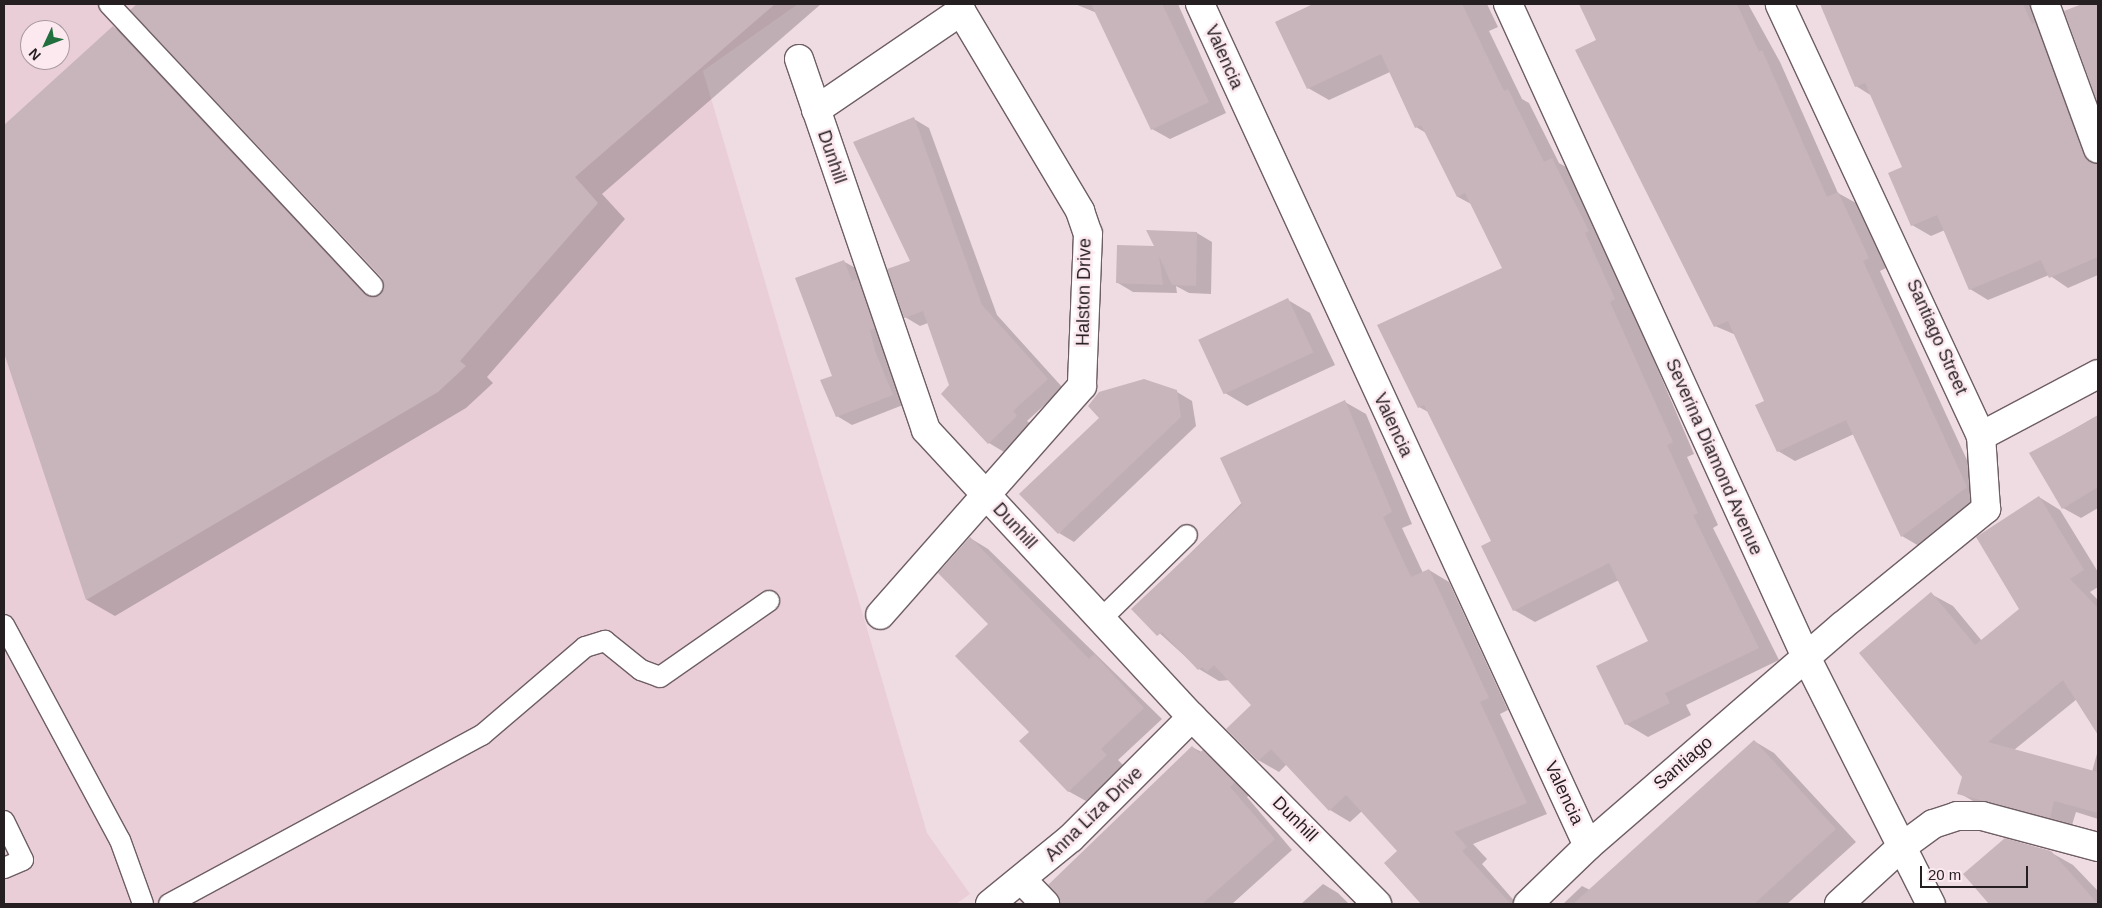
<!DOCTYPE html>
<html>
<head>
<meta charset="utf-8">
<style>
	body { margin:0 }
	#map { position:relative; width:2102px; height:908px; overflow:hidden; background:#efdbe2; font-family:Arial,sans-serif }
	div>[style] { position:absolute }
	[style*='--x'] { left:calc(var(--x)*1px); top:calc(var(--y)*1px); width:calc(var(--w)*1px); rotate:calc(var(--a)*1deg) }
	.built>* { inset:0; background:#e9ced8 }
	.shadow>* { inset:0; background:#0003 }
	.building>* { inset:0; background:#c8b5bc; transform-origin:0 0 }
	.roads { filter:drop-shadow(1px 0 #6e5e64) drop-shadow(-1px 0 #6e5e64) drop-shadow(0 1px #6e5e64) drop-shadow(0 -1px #6e5e64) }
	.service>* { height:20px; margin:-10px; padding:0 10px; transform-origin:10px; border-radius:10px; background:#fff }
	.minor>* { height:28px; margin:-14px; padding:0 14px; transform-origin:14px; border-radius:14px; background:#fff }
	span { translate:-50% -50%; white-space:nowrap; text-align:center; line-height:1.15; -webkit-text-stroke:5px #fce9f0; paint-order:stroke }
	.street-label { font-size:18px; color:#261f21 }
	.frame { position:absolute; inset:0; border:5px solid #261f21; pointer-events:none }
	.north { position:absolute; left:20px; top:20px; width:50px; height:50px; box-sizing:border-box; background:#fce9f0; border:1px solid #a6989d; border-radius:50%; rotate:227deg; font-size:14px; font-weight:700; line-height:20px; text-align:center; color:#261f21 }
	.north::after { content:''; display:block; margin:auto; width:18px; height:22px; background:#216f3e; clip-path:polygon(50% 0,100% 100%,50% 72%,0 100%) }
	.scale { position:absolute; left:1920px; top:866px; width:108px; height:22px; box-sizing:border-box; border:2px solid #261f21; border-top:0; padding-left:6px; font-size:15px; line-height:18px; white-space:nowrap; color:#261f21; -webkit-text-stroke:4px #fce9f0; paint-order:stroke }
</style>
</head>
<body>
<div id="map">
	<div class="built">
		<i style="clip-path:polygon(evenodd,4px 4px,798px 4px,703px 71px,927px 833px,970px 894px,956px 904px,4px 904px,4px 4px,30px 30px,60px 30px,60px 60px,30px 60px,30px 30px)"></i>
	</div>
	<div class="shadow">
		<i style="clip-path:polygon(139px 4px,821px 4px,602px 194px,625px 219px,487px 377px,493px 383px,466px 408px,115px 616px,87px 600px,4px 349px,4px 127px,113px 27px,141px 43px,378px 297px,386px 289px,383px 277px,132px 10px)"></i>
		<i style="clip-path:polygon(1075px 4px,1178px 4px,1226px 113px,1170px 139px,1152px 129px,1097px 13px)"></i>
		<i style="clip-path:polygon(1316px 4px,1487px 4px,1498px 27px,1489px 31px,1522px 99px,1529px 103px,1559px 163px,1573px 171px,1694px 454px,1687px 457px,1718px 525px,1713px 528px,1779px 660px,1686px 705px,1691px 715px,1648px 737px,1626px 724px,1649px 642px,1619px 580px,1535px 622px,1514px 610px,1493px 541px,1430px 413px,1419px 407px,1504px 269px,1473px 205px,1458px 197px,1426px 133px,1416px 127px,1390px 72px,1329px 100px,1308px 88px,1277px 22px)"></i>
		<i style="clip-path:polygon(1581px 4px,1748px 4px,1780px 62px,1838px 193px,1856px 203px,1886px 268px,1880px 271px,1984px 497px,1919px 546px,1902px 536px,1854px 434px,1795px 461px,1778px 451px,1766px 401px,1736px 335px,1715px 326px,1576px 51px,1598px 41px)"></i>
		<i style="clip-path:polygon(1821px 4px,2036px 4px,2098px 156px,2098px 275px,2068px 288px,2049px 275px,1988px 300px,1970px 289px,1945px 230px,1931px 236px,1912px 225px,1904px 168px,1872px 96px,1856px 86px)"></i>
		<i style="clip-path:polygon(2085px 4px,2098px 4px,2098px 101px,2066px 12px)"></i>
		<i style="clip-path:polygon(914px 119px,929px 128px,997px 315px,1063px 388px,1027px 421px,1032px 425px,1004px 452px,989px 443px,951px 386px,928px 323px,920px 326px,905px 317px,911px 261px)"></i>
		<i style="clip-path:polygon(1197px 233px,1212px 242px,1211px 294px,1189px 293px,1176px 286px,1177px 293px,1133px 292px,1118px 283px,1156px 247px)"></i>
		<i style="clip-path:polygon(843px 261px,859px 270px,908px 403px,852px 425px,837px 416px,833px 376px)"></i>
		<i style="clip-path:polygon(1288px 300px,1310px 313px,1335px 365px,1247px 406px,1225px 393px)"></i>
		<i style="clip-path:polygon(1177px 392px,1192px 401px,1196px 426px,1074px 542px,1059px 533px)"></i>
		<i style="clip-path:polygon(1345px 402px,1366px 414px,1412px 524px,1402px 528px,1423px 573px,1429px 570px,1449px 582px,1508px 710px,1500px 714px,1547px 814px,1473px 844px,1487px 859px,1482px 864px,1517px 904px,1423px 904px,1386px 863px,1399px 851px,1362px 811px,1350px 822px,1330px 810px,1287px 764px,1279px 772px,1258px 760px,1253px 705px,1230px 680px,1219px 681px,1199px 669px,1133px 609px)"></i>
		<i style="clip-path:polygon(2098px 415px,2098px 508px,2081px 518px,2063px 508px,2031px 454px)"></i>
		<i style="clip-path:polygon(2039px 497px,2060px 510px,2098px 572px,2098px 587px,2090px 592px,2098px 600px,2098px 714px,2077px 699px,2014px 750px,2092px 772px,2098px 750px,2098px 819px,2076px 812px,2072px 825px,2077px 831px,1980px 805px,1959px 793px,1963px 776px,1931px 594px,1953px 606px,1982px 641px,2021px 609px)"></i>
		<i style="clip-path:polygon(970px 538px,988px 549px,1162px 719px,1118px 760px,1124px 766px,1086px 801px,1068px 791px,1031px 733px,989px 624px)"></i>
		<i style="clip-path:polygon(1754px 741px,1774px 753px,1856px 842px,1787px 904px,1563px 904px,1582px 886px,1590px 890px)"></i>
		<i style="clip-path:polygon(1192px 747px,1221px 762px,1252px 793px,1247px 797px,1292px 850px,1232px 904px,1060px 904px)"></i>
		<i style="clip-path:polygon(2050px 852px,2073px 865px,2098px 891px,2098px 904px,1991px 904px,1965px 874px)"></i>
		<i style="clip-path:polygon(1323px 884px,1338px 893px,1349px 904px,1301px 904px)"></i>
	</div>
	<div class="building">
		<i style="clip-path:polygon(137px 4px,775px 4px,575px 177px,598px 203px,460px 361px,466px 366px,438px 392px,86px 600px,4px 353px,4px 125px,113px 26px,364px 294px,376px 297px,384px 289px,382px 278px,130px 10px)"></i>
		<i style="clip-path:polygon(1091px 4px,1162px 4px,1209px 102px,1151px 130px)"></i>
		<i style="clip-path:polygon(1313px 4px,1462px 4px,1504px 91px,1508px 89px,1544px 162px,1552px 158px,1589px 231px,1585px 233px,1615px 299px,1610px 302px,1673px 442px,1667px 445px,1698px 513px,1693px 515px,1759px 648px,1665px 693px,1670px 703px,1625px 725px,1596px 666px,1648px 641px,1609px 563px,1513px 611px,1481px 546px,1491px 541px,1424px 405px,1418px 408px,1377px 325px,1502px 268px,1465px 193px,1457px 197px,1421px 125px,1415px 128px,1381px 54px,1307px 89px,1275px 22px)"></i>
		<i style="clip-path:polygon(1579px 4px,1737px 4px,1759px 52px,1762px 50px,1827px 197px,1838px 192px,1869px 258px,1863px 261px,1967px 487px,1901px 537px,1846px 420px,1777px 452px,1755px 405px,1764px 401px,1728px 321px,1714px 327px,1575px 50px,1596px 40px)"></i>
		<i style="clip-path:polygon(1820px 4px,2023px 4px,2032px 24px,2035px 23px,2083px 154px,2098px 164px,2098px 257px,2049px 278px,2041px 260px,1969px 290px,1937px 215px,1911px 226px,1888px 173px,1902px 167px,1865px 83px,1855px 87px)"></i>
		<i style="clip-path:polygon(2082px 4px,2098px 4px,2098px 104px,2064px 11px)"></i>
		<i style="clip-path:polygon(914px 117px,982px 305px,1048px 379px,1013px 411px,1017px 416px,988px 444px,941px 394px,949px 385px,923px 311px,904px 318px,887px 269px,910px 261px,853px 142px)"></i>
		<i style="clip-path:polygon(1146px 230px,1197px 232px,1196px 286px,1172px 285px,1159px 256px,1163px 285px,1116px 283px,1117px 245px,1154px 246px)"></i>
		<i style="clip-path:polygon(844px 260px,852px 281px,858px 279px,875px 328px,870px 330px,875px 351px,893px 395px,836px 417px,820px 380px,832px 376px,795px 278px)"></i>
		<i style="left:1288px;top:298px;width:60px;height:99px;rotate:65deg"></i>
		<i style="clip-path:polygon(1144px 379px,1177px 390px,1181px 417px,1058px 534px,1019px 494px,1099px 418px,1088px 406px,1099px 392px)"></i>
		<i style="clip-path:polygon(1345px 400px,1392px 512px,1383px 517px,1411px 577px,1429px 569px,1489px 698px,1480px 702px,1527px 803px,1454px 832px,1467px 847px,1462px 851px,1511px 904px,1421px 904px,1384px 863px,1397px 851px,1346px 795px,1329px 811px,1271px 749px,1258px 761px,1226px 729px,1251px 705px,1214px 665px,1207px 672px,1202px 667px,1198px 670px,1162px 632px,1157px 636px,1131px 609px,1242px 505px,1220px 458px)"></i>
		<i style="clip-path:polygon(2098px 416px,2098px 487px,2062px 509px,2029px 453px)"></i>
		<i style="clip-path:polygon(2039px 496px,2084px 570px,2070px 579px,2098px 608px,2098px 735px,2063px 680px,1988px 742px,2098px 772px,2098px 813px,2054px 801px,2050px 818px,1957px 794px,1962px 777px,1859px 653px,1931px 592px,1975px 645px,2019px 609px,1976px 537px)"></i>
		<i style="clip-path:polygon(970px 537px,1089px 659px,1094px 654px,1144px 708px,1101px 749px,1107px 755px,1068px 792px,1019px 741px,1029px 732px,955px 656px,988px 624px,938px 573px)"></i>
		<i style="clip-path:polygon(1754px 740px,1836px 829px,1754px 904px,1573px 904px)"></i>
		<i style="clip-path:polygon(1192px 746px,1199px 753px,1203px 750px,1235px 782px,1230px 787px,1275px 839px,1202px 904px,1060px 904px,1048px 885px)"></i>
		<i style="clip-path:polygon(2005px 838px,2051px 851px,2098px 904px,1989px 904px,1963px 874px)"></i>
	</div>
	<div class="roads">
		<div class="service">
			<i style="--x:109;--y:4;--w:386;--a:46.9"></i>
			<i style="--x:1101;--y:619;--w:120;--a:-44.3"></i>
			<i style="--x:4;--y:625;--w:244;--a:61.7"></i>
			<i style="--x:120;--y:840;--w:68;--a:70.2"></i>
			<i style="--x:4;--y:821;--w:43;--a:64"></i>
			<i style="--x:23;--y:860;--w:21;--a:157"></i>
			<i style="--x:169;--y:904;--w:356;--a:-28.4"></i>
			<i style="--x:482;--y:735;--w:135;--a:-40.5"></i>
			<i style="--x:585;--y:647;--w:21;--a:-17"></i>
			<i style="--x:605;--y:641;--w:46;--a:38.9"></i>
			<i style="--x:641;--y:670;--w:20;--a:20"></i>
			<i style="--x:660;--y:677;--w:133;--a:-34.9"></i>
		</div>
		<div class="minor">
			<i style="--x:1200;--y:4;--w:927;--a:65.26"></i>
			<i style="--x:1508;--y:4;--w:718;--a:65.47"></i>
			<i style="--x:1806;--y:657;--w:277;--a:63.2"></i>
			<i style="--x:2045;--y:4;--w:154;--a:69.9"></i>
			<i style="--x:799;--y:59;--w:392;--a:71.1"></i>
			<i style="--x:926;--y:430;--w:391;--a:47.2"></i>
			<i style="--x:1192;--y:717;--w:263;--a:45.3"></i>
			<i style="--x:816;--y:110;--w:176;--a:-34.3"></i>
			<i style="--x:961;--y:11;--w:233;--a:59.2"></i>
			<i style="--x:1080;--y:211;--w:24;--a:71"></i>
			<i style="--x:1088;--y:234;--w:152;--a:92.3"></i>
			<i style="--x:1082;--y:386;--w:305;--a:131.4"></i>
			<i style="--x:1981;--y:436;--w:132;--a:-27.9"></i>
			<i style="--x:1023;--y:881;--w:32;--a:46"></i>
			<i style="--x:990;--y:904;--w:104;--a:-39.2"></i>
			<i style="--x:1071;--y:838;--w:171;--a:-45"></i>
			<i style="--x:1528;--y:904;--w:83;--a:-44"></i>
			<i style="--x:1588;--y:846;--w:336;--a:-40.9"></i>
			<i style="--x:1842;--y:626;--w:186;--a:-39.1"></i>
			<i style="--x:1986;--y:509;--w:73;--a:-93.9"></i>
			<i style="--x:1981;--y:436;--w:476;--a:-115"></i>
			<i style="--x:1839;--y:904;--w:81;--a:-42.5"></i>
			<i style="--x:1899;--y:849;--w:42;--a:-36.3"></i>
			<i style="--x:1933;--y:824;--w:25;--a:-18"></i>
			<i style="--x:1957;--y:816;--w:25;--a:0"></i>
			<i style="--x:1982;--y:816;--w:120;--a:15"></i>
		</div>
	</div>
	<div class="street-label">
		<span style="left:1224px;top:57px;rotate:66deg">Valencia</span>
		<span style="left:832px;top:157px;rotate:71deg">Dunhill</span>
		<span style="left:1084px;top:292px;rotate:-89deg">Halston Drive</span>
		<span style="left:1937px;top:337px;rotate:66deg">Santiago Street</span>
		<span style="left:1393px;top:425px;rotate:65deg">Valencia</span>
		<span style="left:1714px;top:457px;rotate:66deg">Severina Diamond Avenue</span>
		<span style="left:1015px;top:526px;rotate:47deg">Dunhill</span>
		<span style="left:1683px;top:763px;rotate:-41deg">Santiago</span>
		<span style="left:1564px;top:793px;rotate:65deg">Valencia</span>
		<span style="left:1094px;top:814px;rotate:-44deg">Anna Liza Drive</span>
		<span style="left:1295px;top:819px;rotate:45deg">Dunhill</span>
	</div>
	<div class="frame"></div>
	<div class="north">N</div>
	<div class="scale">20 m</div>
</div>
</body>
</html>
